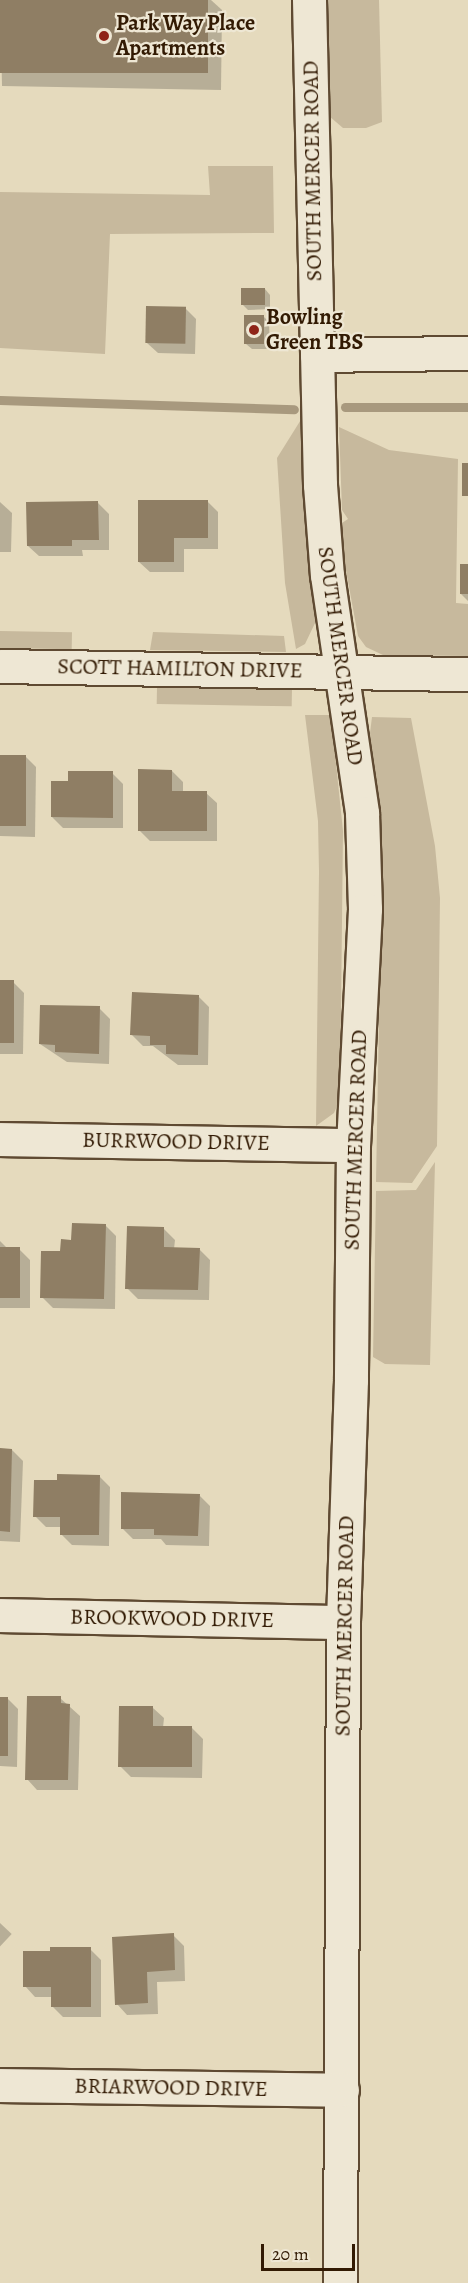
<!DOCTYPE html>
<html>
<head>
<meta charset="utf-8">
<style>
	body { margin:0 }
	#map { position:relative; width:468px; height:2283px; overflow:hidden; background:#e5dabd; font-family:Alegreya,serif }
	div>[style] { position:absolute }
	[style*='--x'] { left:calc(var(--x)*1px); top:calc(var(--y)*1px); width:calc(var(--w)*1px); rotate:calc(var(--a)*1deg) }
	.green>* { inset:0; background:#c7b99d; transform-origin:0 0 }
	.shadow>* { inset:0; background:#0003; transform-origin:0 0 }
	.stream>* { height:9px; margin:-4.5px; padding:0 4.5px; transform-origin:4.5px; border-radius:4.5px; background:#a8997e }
	.building>* { inset:0; background:#8f7e64; transform-origin:0 0 }
	.roads { filter:drop-shadow(2px 0 #5f4a32) drop-shadow(-2px 0 #5f4a32) drop-shadow(0 2px #5f4a32) drop-shadow(0 -2px #5f4a32) }
	.street>* { height:33px; margin:-16.5px; padding:0 16.5px; transform-origin:16.5px; border-radius:16.5px; background:#eee7d4 }
	.dots>* { width:16px; height:16px; translate:-50% -50%; box-sizing:border-box; border:3px solid #eee7d4; border-radius:50% }
	span { translate:-50% -50%; white-space:nowrap; text-align:center; line-height:1.15; -webkit-text-stroke:4.5px #eee7d4; paint-order:stroke }
	.poi-label { font-size:22px; color:#321a03; font-weight:700 }
	.left { translate:0 -50%; text-align:left }
	.street-label { font-size:22px; color:#321a03 }
	.scale { position:absolute; left:261px; top:2244px; width:94px; height:27px; box-sizing:border-box; border:3px solid #321a03; border-top:0; padding-left:8px; font-size:18px; line-height:21px; white-space:nowrap; color:#321a03; -webkit-text-stroke:4px #eee7d4; paint-order:stroke }
</style>
</head>
<body>
<div id="map">
	<div class="green">
		<i style="clip-path:polygon(327px 0,379px 0,382px 122px,366px 128px,343px 128px,329px 116px)"></i>
		<i style="clip-path:polygon(208px 166px,273px 166px,274px 233px,110px 234px,105px 354px,0 348px,0 192px,210px 195px)"></i>
		<i style="clip-path:polygon(302px 418px,308px 553px,316px 621px,305px 644px,296px 649px,285px 583px,277px 458px)"></i>
		<i style="clip-path:polygon(339px 427px,389px 450px,458px 459px,456px 603px,468px 604px,468px 656px,383px 655px,366px 647px,358px 636px,345px 565px,342px 523px,348px 519px,342px 510px)"></i>
		<i style="left:0;top:631px;width:72px;height:17px;rotate:1deg"></i>
		<i style="clip-path:polygon(153px 632px,284px 636px,286px 652px,150px 650px)"></i>
		<i style="left:157px;top:687px;width:135px;height:17px;rotate:1deg"></i>
		<i style="clip-path:polygon(305px 715px,331px 715px,343px 831px,340px 1099px,334px 1113px,316px 1126px,319px 872px,318px 821px)"></i>
		<i style="clip-path:polygon(372px 717px,411px 718px,435px 846px,440px 898px,437px 1146px,412px 1183px,376px 1182px,382px 854px,370px 733px)"></i>
		<i style="clip-path:polygon(435px 1162px,430px 1365px,385px 1364px,373px 1357px,376px 1191px,416px 1190px)"></i>
	</div>
	<div class="shadow">
		<i style="clip-path:polygon(0 0,211px 0,222px 10px,221px 90px,2px 86px)"></i>
		<i style="clip-path:polygon(265px 289px,270px 295px,270px 309px,248px 310px,242px 304px)"></i>
		<i style="clip-path:polygon(185px 308px,196px 319px,195px 354px,158px 353px,147px 343px)"></i>
		<i style="clip-path:polygon(263px 316px,269px 322px,270px 349px,252px 349px,246px 344px)"></i>
		<i style="clip-path:polygon(207px 501px,218px 512px,218px 549px,184px 549px,184px 572px,150px 572px,139px 562px)"></i>
		<i style="clip-path:polygon(0 502px,12px 513px,11px 552px,0 552px)"></i>
		<i style="clip-path:polygon(98px 503px,109px 514px,109px 550px,82px 550px,83px 556px,39px 556px,28px 546px)"></i>
		<i style="clip-path:polygon(468px 566px,468px 601px,461px 594px)"></i>
		<i style="clip-path:polygon(0 756px,26px 757px,36px 767px,35px 837px,0 836px)"></i>
		<i style="clip-path:polygon(172px 771px,183px 782px,183px 793px,206px 793px,217px 803px,217px 841px,150px 841px,139px 830px)"></i>
		<i style="clip-path:polygon(112px 773px,123px 784px,123px 828px,63px 828px,52px 817px,69px 782px)"></i>
		<i style="clip-path:polygon(0 982px,13px 982px,24px 993px,23px 1054px,0 1054px)"></i>
		<i style="clip-path:polygon(198px 996px,209px 1007px,208px 1065px,178px 1065px,153px 1046px,143px 1046px,132px 1035px)"></i>
		<i style="clip-path:polygon(99px 1008px,110px 1019px,109px 1064px,67px 1062px,40px 1044px)"></i>
		<i style="clip-path:polygon(105px 1225px,116px 1236px,115px 1309px,53px 1308px,42px 1297px,62px 1253px,73px 1241px)"></i>
		<i style="clip-path:polygon(164px 1229px,175px 1240px,174px 1249px,199px 1249px,210px 1260px,209px 1300px,138px 1299px,127px 1288px)"></i>
		<i style="clip-path:polygon(0 1241px,8px 1249px,19px 1249px,30px 1260px,30px 1308px,0 1308px)"></i>
		<i style="clip-path:polygon(0 1450px,12px 1450px,23px 1461px,20px 1542px,0 1541px)"></i>
		<i style="clip-path:polygon(99px 1476px,110px 1487px,109px 1546px,72px 1545px,61px 1534px,61px 1527px,46px 1527px,35px 1516px,58px 1482px)"></i>
		<i style="clip-path:polygon(199px 1495px,210px 1506px,209px 1546px,166px 1545px,161px 1539px,133px 1539px,122px 1528px)"></i>
		<i style="clip-path:polygon(0 1698px,7px 1698px,18px 1709px,17px 1767px,0 1766px)"></i>
		<i style="clip-path:polygon(60px 1698px,80px 1716px,78px 1790px,37px 1790px,27px 1779px)"></i>
		<i style="clip-path:polygon(153px 1708px,164px 1718px,163px 1728px,192px 1728px,203px 1739px,202px 1778px,131px 1777px,120px 1766px)"></i>
		<i style="left:0;top:1923px;width:16px;height:90px;rotate:43deg"></i>
		<i style="clip-path:polygon(173px 1935px,184px 1946px,185px 1981px,157px 1982px,158px 2014px,127px 2015px,117px 2004px)"></i>
		<i style="clip-path:polygon(90px 1949px,101px 1960px,101px 2017px,63px 2017px,52px 2006px,52px 1997px,35px 1997px,25px 1986px)"></i>
	</div>
	<div class="stream">
		<i style="--x:0;--y:400;--w:294;--a:1.8"></i>
		<i style="--x:345;--y:407;--w:123;--a:0"></i>
	</div>
	<div class="building">
		<i style="left:0;top:0;width:208px;height:73px"></i>
		<i style="left:241px;top:288px;width:24px;height:17px"></i>
		<i style="left:146px;top:306px;width:40px;height:37px;rotate:1deg"></i>
		<i style="left:244px;top:315px;width:20px;height:29px"></i>
		<i style="left:462px;top:463px;width:6px;height:33px"></i>
		<i style="clip-path:polygon(138px 500px,208px 500px,208px 538px,174px 538px,174px 562px,138px 562px)"></i>
		<i style="clip-path:polygon(98px 501px,99px 540px,72px 540px,72px 546px,27px 546px,26px 502px)"></i>
		<i style="left:460px;top:564px;width:8px;height:30px"></i>
		<i style="left:0;top:755px;width:26px;height:71px"></i>
		<i style="clip-path:polygon(138px 769px,172px 770px,172px 791px,207px 791px,207px 831px,138px 831px)"></i>
		<i style="clip-path:polygon(68px 771px,113px 771px,113px 818px,51px 817px,51px 781px,68px 781px)"></i>
		<i style="left:0;top:980px;width:14px;height:63px"></i>
		<i style="clip-path:polygon(132px 992px,199px 995px,198px 1055px,166px 1054px,166px 1045px,150px 1045px,150px 1036px,130px 1035px)"></i>
		<i style="clip-path:polygon(40px 1005px,100px 1006px,99px 1054px,55px 1052px,55px 1045px,39px 1044px)"></i>
		<i style="clip-path:polygon(72px 1223px,106px 1224px,104px 1299px,40px 1298px,41px 1251px,60px 1251px,61px 1239px,71px 1240px)"></i>
		<i style="clip-path:polygon(127px 1226px,164px 1227px,164px 1247px,200px 1248px,198px 1290px,125px 1289px)"></i>
		<i style="left:0;top:1247px;width:20px;height:51px"></i>
		<i style="clip-path:polygon(0 1448px,12px 1449px,10px 1532px,0 1531px)"></i>
		<i style="clip-path:polygon(57px 1474px,100px 1475px,99px 1535px,60px 1535px,60px 1517px,33px 1517px,34px 1480px,57px 1480px)"></i>
		<i style="clip-path:polygon(121px 1492px,200px 1494px,198px 1536px,154px 1535px,154px 1529px,121px 1529px)"></i>
		<i style="clip-path:polygon(27px 1696px,61px 1696px,61px 1703px,70px 1704px,68px 1780px,25px 1780px)"></i>
		<i style="left:0;top:1697px;width:8px;height:59px"></i>
		<i style="clip-path:polygon(119px 1706px,153px 1706px,153px 1726px,192px 1726px,192px 1767px,118px 1767px)"></i>
		<i style="clip-path:polygon(174px 1933px,175px 1970px,147px 1972px,148px 2003px,115px 2005px,112px 1937px)"></i>
		<i style="clip-path:polygon(50px 1947px,91px 1947px,91px 2007px,51px 2007px,51px 1987px,23px 1987px,23px 1951px,50px 1951px)"></i>
	</div>
	<div class="roads">
		<div class="street">
			<i style="--x:309;--y:0;--w:485;--a:88.7"></i>
			<i style="--x:320;--y:485;--w:90;--a:85.6"></i>
			<i style="--x:327;--y:575;--w:241;--a:81.6"></i>
			<i style="--x:362;--y:813;--w:96;--a:88.2"></i>
			<i style="--x:365;--y:909;--w:236;--a:92.9"></i>
			<i style="--x:353;--y:1145;--w:235;--a:90.5"></i>
			<i style="--x:351;--y:1380;--w:242;--a:91.9"></i>
			<i style="--x:343;--y:1622;--w:661;--a:90.26"></i>
			<i style="--x:317;--y:355;--w:151;--a:-0.8"></i>
			<i style="--x:0;--y:666;--w:468;--a:1"></i>
			<i style="--x:0;--y:1139;--w:353;--a:1"></i>
			<i style="--x:0;--y:1615;--w:343;--a:1.2"></i>
			<i style="--x:0;--y:2085;--w:342;--a:0.8"></i>
		</div>
	</div>
	<div class="dots">
		<i style="left:104px;top:36px;background:#8f2418"></i>
		<i style="left:254px;top:330px;background:#8f2418"></i>
	</div>
	<div class="poi-label">
		<span class="left" style="left:116px;top:36px">Park Way Place<br>Apartments</span>
		<span class="left" style="left:266px;top:330px">Bowling<br>Green TBS</span>
	</div>
	<div class="street-label">
		<span style="left:313px;top:171px;rotate:-91deg">SOUTH MERCER ROAD</span>
		<span style="left:340px;top:656px;rotate:82deg">SOUTH MERCER ROAD</span>
		<span style="left:180px;top:669px;rotate:1deg">SCOTT HAMILTON DRIVE</span>
		<span style="left:356px;top:1140px;rotate:-88deg">SOUTH MERCER ROAD</span>
		<span style="left:176px;top:1142px;rotate:1deg">BURRWOOD DRIVE</span>
		<span style="left:172px;top:1619px;rotate:1deg">BROOKWOOD DRIVE</span>
		<span style="left:345px;top:1626px;rotate:-89deg">SOUTH MERCER ROAD</span>
		<span style="left:171px;top:2088px;rotate:1deg">BRIARWOOD DRIVE</span>
	</div>
	<div class="scale">20 m</div>
</div>
</body>
</html>
